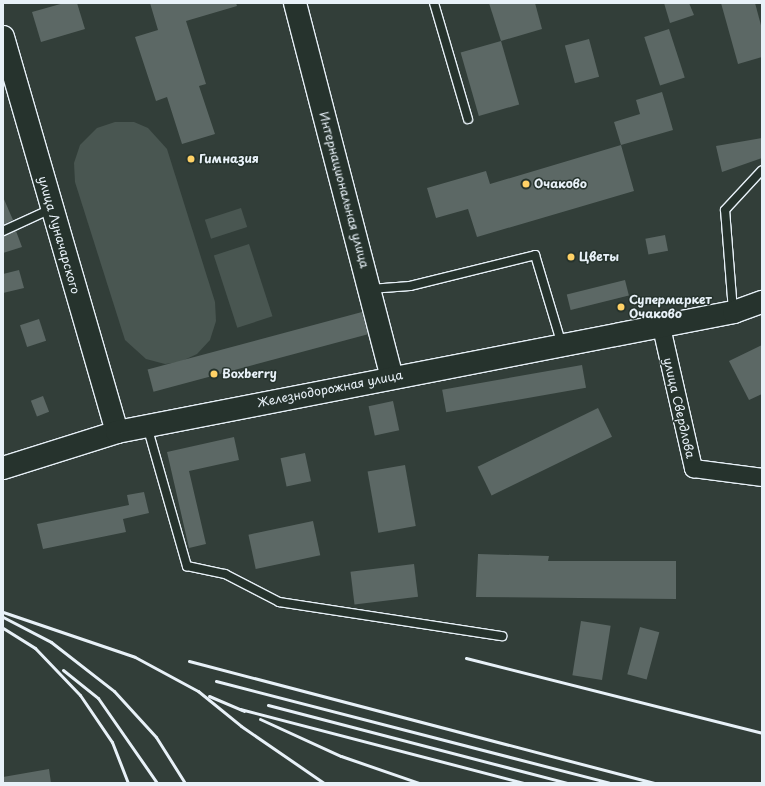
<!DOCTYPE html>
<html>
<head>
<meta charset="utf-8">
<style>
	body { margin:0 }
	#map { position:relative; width:765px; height:786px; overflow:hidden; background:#323e39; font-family:"Playpen Sans",sans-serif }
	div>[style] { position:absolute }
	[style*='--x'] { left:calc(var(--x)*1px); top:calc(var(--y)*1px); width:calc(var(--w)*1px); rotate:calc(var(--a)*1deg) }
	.green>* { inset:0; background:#495651; transform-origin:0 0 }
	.building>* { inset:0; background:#5c6865; transform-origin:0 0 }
	.roads { filter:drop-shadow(1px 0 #e8f1f8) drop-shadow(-1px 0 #e8f1f8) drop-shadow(0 1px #e8f1f8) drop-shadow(0 -1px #e8f1f8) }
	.lane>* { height:8px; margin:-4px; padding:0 4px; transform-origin:4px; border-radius:4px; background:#26332d }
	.street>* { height:17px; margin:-8.5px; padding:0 8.5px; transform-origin:8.5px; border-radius:8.5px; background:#26332d }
	.secondary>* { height:22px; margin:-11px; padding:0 11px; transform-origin:11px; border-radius:11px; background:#26332d }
	.rail>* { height:3px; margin:-1.5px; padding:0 1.5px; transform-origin:1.5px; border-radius:1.5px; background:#e8f1f8 }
	.dots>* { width:11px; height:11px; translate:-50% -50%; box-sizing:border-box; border:2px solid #26332d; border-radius:50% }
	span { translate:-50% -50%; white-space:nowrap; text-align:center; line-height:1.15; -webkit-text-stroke:3px #26332d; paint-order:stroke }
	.poi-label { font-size:12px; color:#e8f1f8; font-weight:700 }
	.left { translate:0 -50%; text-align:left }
	.street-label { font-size:12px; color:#e8f1f8 }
	.frame { position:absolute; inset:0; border:4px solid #e8f1f8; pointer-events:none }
</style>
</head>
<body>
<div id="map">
	<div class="green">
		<i style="clip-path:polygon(115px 122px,134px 122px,148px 128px,167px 149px,215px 302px,216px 321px,210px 340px,197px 354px,180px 362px,165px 364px,146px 359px,125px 340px,75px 182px,74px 163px,80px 145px,97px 128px)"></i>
		<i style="left:241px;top:208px;width:20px;height:38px;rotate:72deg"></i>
		<i style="left:249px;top:244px;width:76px;height:37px;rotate:72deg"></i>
	</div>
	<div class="building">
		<i style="clip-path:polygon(64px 3px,77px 3px,85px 29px,41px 42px,32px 12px)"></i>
		<i style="clip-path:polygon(150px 3px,236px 3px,237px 6px,186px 21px,206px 84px,199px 86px,215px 134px,182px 144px,167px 97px,156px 101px,135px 37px,158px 30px)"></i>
		<i style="clip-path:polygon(489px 3px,535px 3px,542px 29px,501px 41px)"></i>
		<i style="clip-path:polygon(664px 3px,689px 3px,694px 15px,670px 23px)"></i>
		<i style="clip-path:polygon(721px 3px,755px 3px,762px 29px,762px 57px,738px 64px)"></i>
		<i style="left:669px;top:29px;width:51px;height:26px;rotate:72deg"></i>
		<i style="left:589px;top:39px;width:39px;height:25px;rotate:75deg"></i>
		<i style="left:501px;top:41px;width:66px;height:42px;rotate:74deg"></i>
		<i style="clip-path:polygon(662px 92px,673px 130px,621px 145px,614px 122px,640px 114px,636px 100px)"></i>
		<i style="clip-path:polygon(762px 138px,762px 158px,722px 172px,716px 146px)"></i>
		<i style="clip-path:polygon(621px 145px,634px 191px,477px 237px,468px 209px,436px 218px,427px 188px,486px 171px,490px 184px)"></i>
		<i style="clip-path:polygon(3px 197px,13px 220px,3px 225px)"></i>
		<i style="clip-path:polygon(16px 231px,22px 247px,3px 253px,3px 236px)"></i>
		<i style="left:665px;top:235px;width:16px;height:20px;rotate:79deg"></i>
		<i style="clip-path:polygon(19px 270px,24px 288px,3px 293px,3px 274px)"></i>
		<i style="left:625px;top:280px;width:16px;height:60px;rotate:76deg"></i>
		<i style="left:362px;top:312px;width:23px;height:222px;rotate:75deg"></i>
		<i style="left:39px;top:319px;width:23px;height:20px;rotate:72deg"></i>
		<i style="clip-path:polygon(762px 345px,762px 394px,749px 400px,729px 361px)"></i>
		<i style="left:582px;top:365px;width:23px;height:142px;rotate:80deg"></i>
		<i style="left:43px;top:396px;width:17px;height:13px;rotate:69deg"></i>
		<i style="left:393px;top:401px;width:30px;height:25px;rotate:78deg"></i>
		<i style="left:598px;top:408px;width:32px;height:134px;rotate:64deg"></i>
		<i style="clip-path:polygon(234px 437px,239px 460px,189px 471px,206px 544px,189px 548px,167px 452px)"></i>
		<i style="left:305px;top:453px;width:29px;height:25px;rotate:78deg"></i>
		<i style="left:405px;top:465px;width:62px;height:38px;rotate:80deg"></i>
		<i style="clip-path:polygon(144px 492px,149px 513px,123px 519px,126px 532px,43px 549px,37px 524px,129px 505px,127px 495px)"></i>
		<i style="left:313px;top:521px;width:35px;height:66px;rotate:78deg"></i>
		<i style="clip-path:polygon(478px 554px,549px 556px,548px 561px,676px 561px,676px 599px,476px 597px)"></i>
		<i style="left:414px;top:564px;width:33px;height:64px;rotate:83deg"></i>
		<i style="left:581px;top:621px;width:30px;height:55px;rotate:9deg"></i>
		<i style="left:640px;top:627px;width:20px;height:49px;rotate:15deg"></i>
		<i style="clip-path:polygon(49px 769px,51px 783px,3px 783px,3px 777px)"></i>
	</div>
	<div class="roads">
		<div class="lane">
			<i style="--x:434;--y:3;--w:121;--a:73.7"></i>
			<i style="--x:3;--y:231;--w:53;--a:-24.6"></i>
			<i style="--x:370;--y:289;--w:40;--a:-4.3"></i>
			<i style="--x:410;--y:286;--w:129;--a:-13.9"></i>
			<i style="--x:535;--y:255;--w:94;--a:73.3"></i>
			<i style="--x:733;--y:311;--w:101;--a:-94.5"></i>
			<i style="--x:725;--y:210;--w:54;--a:-47.2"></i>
			<i style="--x:147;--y:426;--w:146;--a:74.1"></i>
			<i style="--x:187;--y:566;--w:39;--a:12"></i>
			<i style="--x:225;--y:574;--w:61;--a:27.4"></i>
			<i style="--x:279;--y:602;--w:226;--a:8.7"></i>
		</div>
		<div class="street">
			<i style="--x:661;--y:327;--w:145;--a:77.2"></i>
			<i style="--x:693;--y:468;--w:70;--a:7.4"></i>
		</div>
		<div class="secondary">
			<i style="--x:295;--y:3;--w:386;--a:75.5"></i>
			<i style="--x:3;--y:37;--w:411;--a:73.9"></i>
			<i style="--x:3;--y:468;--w:120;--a:-17.5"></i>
			<i style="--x:117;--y:432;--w:629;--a:-11.01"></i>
			<i style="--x:734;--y:312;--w:30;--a:-20"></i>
		</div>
	</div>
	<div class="rail">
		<i style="--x:3;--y:612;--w:139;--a:18.8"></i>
		<i style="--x:135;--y:657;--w:72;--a:28.4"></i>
		<i style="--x:198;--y:691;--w:55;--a:39.1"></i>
		<i style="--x:241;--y:726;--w:101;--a:34.5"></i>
		<i style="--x:3;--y:617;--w:54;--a:27.5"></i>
		<i style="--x:51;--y:642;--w:80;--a:37.9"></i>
		<i style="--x:114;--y:691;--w:62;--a:47.6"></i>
		<i style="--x:156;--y:737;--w:54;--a:57.8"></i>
		<i style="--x:3;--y:628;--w:38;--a:32"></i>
		<i style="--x:35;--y:648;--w:65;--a:46.2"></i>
		<i style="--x:80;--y:695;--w:57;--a:55.8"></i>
		<i style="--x:112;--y:742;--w:44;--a:68.7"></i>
		<i style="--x:466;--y:658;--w:305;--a:14.2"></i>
		<i style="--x:189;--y:661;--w:481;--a:14.7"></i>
		<i style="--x:63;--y:670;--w:45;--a:38.7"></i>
		<i style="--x:98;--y:698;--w:103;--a:55.2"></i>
		<i style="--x:216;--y:681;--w:406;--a:14.5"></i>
		<i style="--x:209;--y:696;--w:38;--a:23"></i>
		<i style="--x:268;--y:705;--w:309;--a:14.6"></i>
		<i style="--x:240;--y:709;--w:293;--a:14.6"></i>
		<i style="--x:260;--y:719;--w:89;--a:24.6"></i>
		<i style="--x:341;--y:756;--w:83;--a:19.1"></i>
	</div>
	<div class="dots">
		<i style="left:191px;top:159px;background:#ffd166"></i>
		<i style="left:526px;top:184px;background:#ffd166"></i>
		<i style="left:571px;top:257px;background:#ffd166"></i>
		<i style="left:621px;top:307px;background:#ffd166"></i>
		<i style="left:214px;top:374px;background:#ffd166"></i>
	</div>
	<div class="poi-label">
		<span class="left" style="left:199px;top:159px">Гимназия</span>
		<span class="left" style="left:534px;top:184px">Очаково</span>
		<span class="left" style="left:579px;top:257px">Цветы</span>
		<span class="left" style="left:629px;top:307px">Супермаркет<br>Очаково</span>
		<span class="left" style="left:222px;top:374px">Boxberry</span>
	</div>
	<div class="street-label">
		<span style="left:344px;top:190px;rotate:75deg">Интернациональная улица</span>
		<span style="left:59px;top:235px;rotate:74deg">улица Луначарского</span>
		<span style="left:330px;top:389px;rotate:-11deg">Железнодорожная улица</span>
		<span style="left:679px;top:408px;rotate:77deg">улица Свердлова</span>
	</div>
	<div class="frame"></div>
</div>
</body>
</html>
